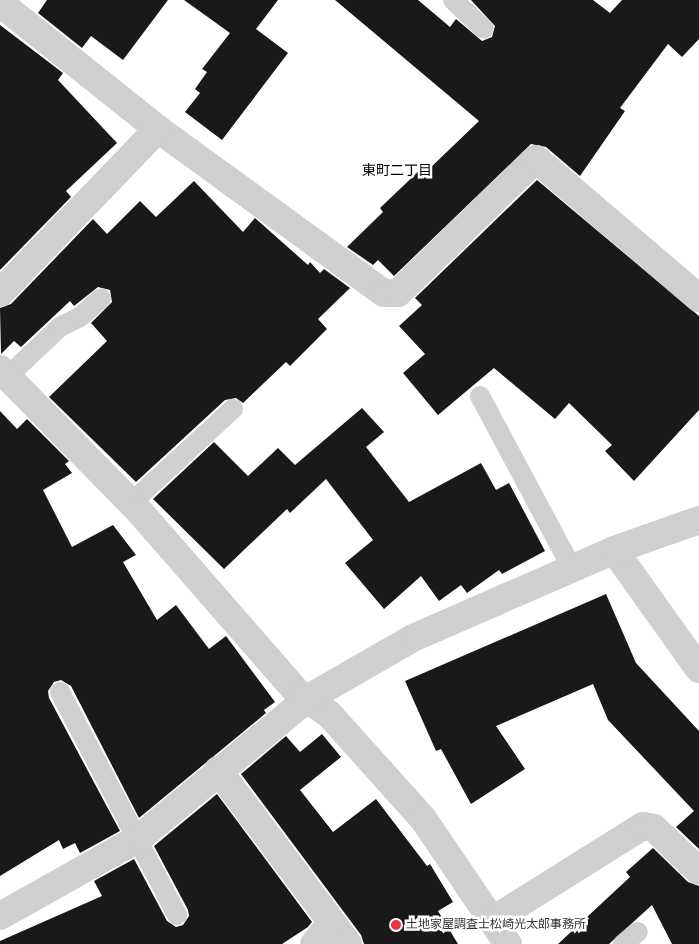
<!DOCTYPE html>
<html>
<head>
<meta charset="utf-8">
<style>
	body { margin:0 }
	#map { position:relative; width:699px; height:944px; overflow:hidden; background:#fff; font-family:"Roboto Condensed","Noto Sans JP",sans-serif }
	div>[style] { position:absolute }
	[style*='--x'] { left:calc(var(--x)*1px); top:calc(var(--y)*1px); width:calc(var(--w)*1px); rotate:calc(var(--a)*1deg) }
	.building>* { inset:0; background:#191919 }
	.service>* { height:20px; margin:-10px; padding:0 10px; transform-origin:10px; border-radius:10px; background:#cfcfcf }
	.minor>* { height:28px; margin:-14px; padding:0 14px; transform-origin:14px; border-radius:14px; background:#cfcfcf }
	.dots>* { width:14px; height:14px; translate:-50% -50%; box-sizing:border-box; border:2px solid #fff; border-radius:50% }
	span { translate:-50% -50%; white-space:nowrap; text-align:center; line-height:1.15; -webkit-text-stroke:5px #fff; paint-order:stroke }
	.poi-label { font-size:12px; color:#323232 }
	.left { translate:0 -50%; text-align:left }
	.neighbourhood-label { font-size:14px; color:#000 }
</style>
</head>
<body>
<div id="map">
	<div class="building">
		<i style="clip-path:polygon(47px 0,168px 0,123px 60px,91px 36px,82px 48px,38px 13px)"></i>
		<i style="clip-path:polygon(184px 0,278px 0,256px 29px,288px 53px,222px 140px,185px 112px,200px 93px,195px 89px,207px 72px,202px 69px,230px 33px)"></i>
		<i style="clip-path:polygon(335px 0,418px 0,450px 27px,456px 19px,482px 41px,492px 37px,495px 26px,471px 0,593px 0,610px 13px,622px 0,699px 0,699px 39px,682px 57px,668px 44px,620px 108px,625px 111px,580px 176px,546px 147px,531px 144px,394px 276px,378px 260px,373px 265px,347px 247px,383px 212px,380px 208px,424px 166px,428px 170px,479px 121px)"></i>
		<i style="clip-path:polygon(0 25px,63px 73px,58px 80px,117px 143px,66px 191px,71px 197px,0 270px)"></i>
		<i style="clip-path:polygon(537px 180px,699px 316px,699px 410px,634px 481px,605px 451px,612px 445px,569px 403px,555px 419px,494px 368px,438px 415px,403px 373px,425px 354px,399px 326px,422px 305px,415px 298px)"></i>
		<i style="clip-path:polygon(194px 181px,243px 232px,255px 218px,308px 265px,310px 262px,320px 273px,324px 269px,350px 288px,318px 319px,327px 329px,290px 366px,286px 362px,243px 403px,236px 398px,225px 400px,136px 482px,49px 397px,107px 341px,91px 323px,112px 302px,110px 290px,98px 287px,74px 306px,70px 301px,21px 347px,14px 341px,1px 354px,0 308px,11px 304px,93px 219px,107px 234px,140px 201px,156px 217px)"></i>
		<i style="clip-path:polygon(362px 408px,384px 432px,366px 447px,409px 502px,481px 463px,496px 490px,509px 483px,545px 551px,502px 574px,499px 570px,467px 593px,461px 585px,439px 601px,421px 576px,384px 609px,345px 563px,373px 540px,326px 479px,290px 513px,287px 509px,224px 569px,153px 499px,214px 442px,248px 476px,278px 448px,295px 465px)"></i>
		<i style="clip-path:polygon(0 411px,17px 429px,27px 419px,69px 461px,65px 464px,72px 473px,43px 490px,72px 547px,113px 525px,136px 555px,123px 562px,157px 620px,176px 605px,209px 649px,226px 636px,275px 702px,264px 710px,266px 713px,139px 818px,71px 686px,61px 680px,54px 682px,48px 691px,49px 698px,120px 831px,80px 853px,75px 843px,63px 849px,59px 840px,0 876px)"></i>
		<i style="clip-path:polygon(606px 594px,636px 663px,699px 731px,699px 849px,676px 827px,694px 811px,608px 720px,593px 684px,496px 726px,525px 769px,471px 804px,441px 749px,436px 751px,405px 681px)"></i>
		<i style="clip-path:polygon(322px 734px,341px 757px,300px 790px,333px 832px,376px 799px,427px 866px,430px 864px,453px 902px,438px 911px,458px 944px,364px 944px,361px 935px,241px 774px,286px 736px,300px 752px)"></i>
		<i style="clip-path:polygon(217px 794px,312px 922px,308px 927px,282px 944px,0 944px,0 941px,102px 896px,94px 881px,134px 859px,167px 921px,176px 927px,183px 925px,189px 916px,188px 910px,154px 846px)"></i>
		<i style="clip-path:polygon(653px 848px,688px 882px,699px 886px,699px 944px,672px 944px,652px 905px,609px 944px,558px 944px,630px 877px,626px 872px)"></i>
	</div>
	<div class="service">
		<i style="--x:453;--y:0;--w:42;--a:43.1"></i>
		<i style="--x:8;--y:376;--w:71;--a:-43.3"></i>
		<i style="--x:60;--y:327;--w:22;--a:-27"></i>
		<i style="--x:80;--y:317;--w:28;--a:-42"></i>
		<i style="--x:480;--y:396;--w:195;--a:61.9"></i>
		<i style="--x:131;--y:503;--w:139;--a:-42.7"></i>
		<i style="--x:60;--y:692;--w:252;--a:62.3"></i>
		<i style="--x:623;--y:944;--w:19;--a:-39"></i>
	</div>
	<div class="minor">
		<i style="--x:0;--y:3;--w:202;--a:38.6"></i>
		<i style="--x:158;--y:129;--w:279;--a:36"></i>
		<i style="--x:384;--y:293;--w:14;--a:0"></i>
		<i style="--x:398;--y:293;--w:192;--a:-44.2"></i>
		<i style="--x:536;--y:159;--w:214;--a:40.5"></i>
		<i style="--x:0;--y:293;--w:228;--a:-46.1"></i>
		<i style="--x:0;--y:369;--w:200;--a:45.6"></i>
		<i style="--x:140;--y:512;--w:242;--a:48.9"></i>
		<i style="--x:299;--y:694;--w:36;--a:34"></i>
		<i style="--x:329;--y:714;--w:142;--a:48.1"></i>
		<i style="--x:424;--y:820;--w:150;--a:55.9"></i>
		<i style="--x:614;--y:550;--w:146;--a:54.5"></i>
		<i style="--x:218;--y:770;--w:217;--a:53.2"></i>
		<i style="--x:0;--y:916;--w:159;--a:-29.3"></i>
		<i style="--x:139;--y:838;--w:218;--a:-39.6"></i>
		<i style="--x:307;--y:699;--w:122;--a:-29.9"></i>
		<i style="--x:413;--y:638;--w:219;--a:-23.6"></i>
		<i style="--x:614;--y:550;--w:90;--a:-19.4"></i>
		<i style="--x:493;--y:920;--w:177;--a:-32.1"></i>
		<i style="--x:643;--y:826;--w:11;--a:10"></i>
		<i style="--x:654;--y:828;--w:62;--a:43.7"></i>
		<i style="--x:314;--y:944;--w:28;--a:-51"></i>
	</div>
	<div class="dots">
		<i style="left:396px;top:925px;background:#e23a43"></i>
	</div>
	<div class="poi-label">
		<span class="left" style="left:406px;top:925px">土地家屋調査士松崎光太郎事務所</span>
	</div>
	<div class="neighbourhood-label">
		<span style="left:397px;top:170px">東町二丁目</span>
	</div>
</div>
</body>
</html>
